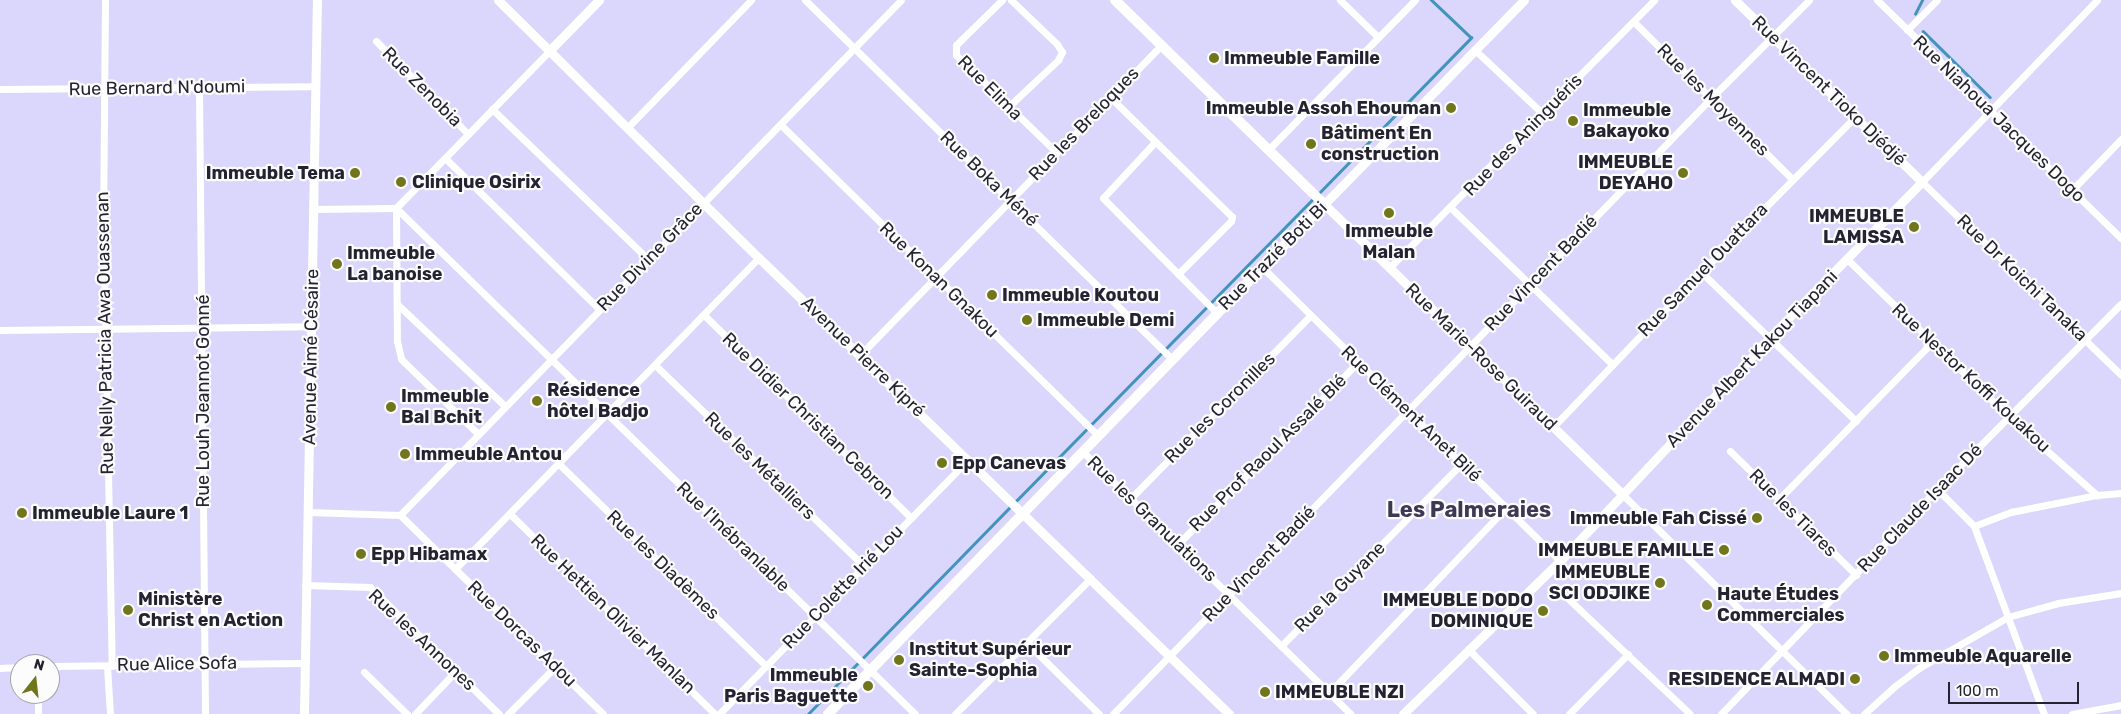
<!DOCTYPE html>
<html>
<head>
<meta charset="utf-8">
<style>
	body { margin:0 }
	#map { position:relative; width:2121px; height:714px; overflow:hidden; background:#dbd6fb; font-family:Rubik,sans-serif }
	div>[style] { position:absolute }
	[style*='--x'] { left:calc(var(--x)*1px); top:calc(var(--y)*1px); width:calc(var(--w)*1px); rotate:calc(var(--a)*1deg) }
	.stream>* { height:2.5px; margin:-1.25px; padding:0 1.25px; transform-origin:1.25px; border-radius:1.25px; background:#4194bc }
	.minor>* { height:7px; margin:-3.5px; padding:0 3.5px; transform-origin:3.5px; border-radius:3.5px; background:#fff }
	.tertiary>* { height:9px; margin:-4.5px; padding:0 4.5px; transform-origin:4.5px; border-radius:4.5px; background:#fff }
	.secondary>* { height:10px; margin:-5px; padding:0 5px; transform-origin:5px; border-radius:5px; background:#fff }
	.dots>* { width:14px; height:14px; translate:-50% -50%; box-sizing:border-box; border:2px solid #fcfcfc; border-radius:50% }
	span { translate:-50% -50%; white-space:nowrap; text-align:center; line-height:1.15; -webkit-text-stroke:4.5px #fcfcfc; paint-order:stroke }
	.poi-label { font-size:18px; color:#252331; font-weight:700 }
	.left { translate:0 -50%; text-align:left }
	.right { translate:-100% -50%; text-align:right }
	.street-label { font-size:18px; color:#252331 }
	.district-label { font-size:22px; color:#3e3855; font-weight:700 }
	.north { position:absolute; left:10px; top:654px; width:50px; height:50px; box-sizing:border-box; background:#fcfcfc; border:1px solid #a6a5ab; border-radius:50%; rotate:16deg; font-size:14px; font-weight:700; line-height:20px; text-align:center; color:#252331 }
	.north::after { content:''; display:block; margin:auto; width:18px; height:22px; background:#71751c; clip-path:polygon(50% 0,100% 100%,50% 72%,0 100%) }
	.scale { position:absolute; left:1948px; top:682px; width:131px; height:22px; box-sizing:border-box; border:2px solid #252331; border-top:0; padding-left:6px; font-size:15px; line-height:18px; white-space:nowrap; color:#252331; -webkit-text-stroke:4px #fcfcfc; paint-order:stroke }
</style>
</head>
<body>
<div id="map">
	<div class="stream">
		<i style="--x:1915;--y:14;--w:16;--a:-63"></i>
		<i style="--x:1923;--y:31;--w:94;--a:44.6"></i>
		<i style="--x:1318;--y:194;--w:219;--a:-45.6"></i>
		<i style="--x:1471;--y:38;--w:55;--a:-136.5"></i>
		<i style="--x:1015;--y:502;--w:426;--a:-45.5"></i>
		<i style="--x:808;--y:714;--w:291;--a:-45.7"></i>
	</div>
	<div class="minor">
		<i style="--x:105;--y:0;--w:211;--a:90.5"></i>
		<i style="--x:103;--y:211;--w:455;--a:88.9"></i>
		<i style="--x:805;--y:0;--w:513;--a:44.37"></i>
		<i style="--x:1002;--y:0;--w:57;--a:135.7"></i>
		<i style="--x:961;--y:40;--w:7;--a:135"></i>
		<i style="--x:956;--y:45;--w:10;--a:90"></i>
		<i style="--x:956;--y:55;--w:139;--a:44.1"></i>
		<i style="--x:1340;--y:0;--w:53;--a:44.2"></i>
		<i style="--x:1877;--y:0;--w:341;--a:44.3"></i>
		<i style="--x:2097;--y:0;--w:252;--a:133.9"></i>
		<i style="--x:1922;--y:182;--w:277;--a:44.1"></i>
		<i style="--x:1634;--y:22;--w:223;--a:44.8"></i>
		<i style="--x:1907;--y:30;--w:42;--a:-45"></i>
		<i style="--x:376;--y:41;--w:131;--a:45.3"></i>
		<i style="--x:1476;--y:51;--w:92;--a:43.2"></i>
		<i style="--x:199;--y:87;--w:627;--a:89.45"></i>
		<i style="--x:0;--y:89;--w:315;--a:-0.5"></i>
		<i style="--x:1110;--y:97;--w:171;--a:44.5"></i>
		<i style="--x:1232;--y:217;--w:4;--a:104"></i>
		<i style="--x:1231;--y:221;--w:75;--a:135"></i>
		<i style="--x:1008;--y:107;--w:69;--a:-43.2"></i>
		<i style="--x:1058;--y:60;--w:9;--a:-63"></i>
		<i style="--x:1062;--y:52;--w:9;--a:-122"></i>
		<i style="--x:1057;--y:44;--w:64;--a:-136.3"></i>
		<i style="--x:492;--y:109;--w:216;--a:43.9"></i>
		<i style="--x:781;--y:125;--w:443;--a:44.4"></i>
		<i style="--x:628;--y:127;--w:177;--a:-45.9"></i>
		<i style="--x:1155;--y:142;--w:76;--a:132.9"></i>
		<i style="--x:1103;--y:198;--w:162;--a:45.3"></i>
		<i style="--x:1268;--y:150;--w:210;--a:-45.6"></i>
		<i style="--x:445;--y:158;--w:216;--a:44.4"></i>
		<i style="--x:2072;--y:190;--w:71;--a:-46.1"></i>
		<i style="--x:396;--y:208;--w:725;--a:44.27"></i>
		<i style="--x:396;--y:208;--w:133;--a:89.6"></i>
		<i style="--x:397;--y:341;--w:18;--a:77"></i>
		<i style="--x:401;--y:359;--w:107;--a:44.2"></i>
		<i style="--x:1451;--y:208;--w:224;--a:44.1"></i>
		<i style="--x:313;--y:209;--w:83;--a:-0.7"></i>
		<i style="--x:396;--y:208;--w:221;--a:-45.7"></i>
		<i style="--x:1847;--y:259;--w:226;--a:44.3"></i>
		<i style="--x:2009;--y:417;--w:118;--a:41.6"></i>
		<i style="--x:1262;--y:267;--w:419;--a:44.6"></i>
		<i style="--x:1389;--y:268;--w:377;--a:-45.3"></i>
		<i style="--x:1701;--y:272;--w:215;--a:43.9"></i>
		<i style="--x:397;--y:304;--w:149;--a:43.4"></i>
		<i style="--x:704;--y:315;--w:290;--a:44.4"></i>
		<i style="--x:0;--y:330;--w:311;--a:-0.7"></i>
		<i style="--x:860;--y:355;--w:432;--a:-45.8"></i>
		<i style="--x:655;--y:365;--w:290;--a:43.9"></i>
		<i style="--x:1553;--y:427;--w:214;--a:-46.3"></i>
		<i style="--x:1701;--y:272;--w:220;--a:-45.2"></i>
		<i style="--x:1082;--y:451;--w:376;--a:44.4"></i>
		<i style="--x:1730;--y:451;--w:177;--a:44.5"></i>
		<i style="--x:559;--y:464;--w:289;--a:44.3"></i>
		<i style="--x:1937;--y:489;--w:52;--a:45"></i>
		<i style="--x:1974;--y:526;--w:201;--a:69.6"></i>
		<i style="--x:1622;--y:494;--w:315;--a:44.4"></i>
		<i style="--x:1780;--y:498;--w:216;--a:-45.7"></i>
		<i style="--x:1130;--y:499;--w:257;--a:-45.5"></i>
		<i style="--x:307;--y:512;--w:93;--a:1.8"></i>
		<i style="--x:400;--y:515;--w:284;--a:44.4"></i>
		<i style="--x:510;--y:514;--w:286;--a:44.3"></i>
		<i style="--x:400;--y:515;--w:718;--a:-45.79"></i>
		<i style="--x:1974;--y:526;--w:40;--a:-21"></i>
		<i style="--x:2011;--y:512;--w:88;--a:-11.2"></i>
		<i style="--x:2097;--y:495;--w:24;--a:-5"></i>
		<i style="--x:1178;--y:544;--w:256;--a:-45.3"></i>
		<i style="--x:455;--y:569;--w:435;--a:-45.7"></i>
		<i style="--x:305;--y:585;--w:65;--a:1.8"></i>
		<i style="--x:370;--y:587;--w:181;--a:44.6"></i>
		<i style="--x:1559;--y:590;--w:180;--a:43.4"></i>
		<i style="--x:1027;--y:643;--w:101;--a:44.6"></i>
		<i style="--x:1281;--y:646;--w:257;--a:-45.3"></i>
		<i style="--x:1468;--y:649;--w:92;--a:45"></i>
		<i style="--x:50;--y:666;--w:254;--a:-0.7"></i>
		<i style="--x:107;--y:666;--w:48;--a:86.4"></i>
		<i style="--x:0;--y:668;--w:20;--a:-3"></i>
		<i style="--x:364;--y:672;--w:60;--a:44.3"></i>
		<i style="--x:1329;--y:693;--w:257;--a:-46.3"></i>
		<i style="--x:38;--y:694;--w:20;--a:90"></i>
		<i style="--x:415;--y:714;--w:59;--a:-46.4"></i>
		<i style="--x:508;--y:714;--w:66;--a:-45"></i>
		<i style="--x:719;--y:714;--w:356;--a:-45.6"></i>
		<i style="--x:955;--y:714;--w:192;--a:-45"></i>
		<i style="--x:1113;--y:714;--w:857;--a:-45.85"></i>
		<i style="--x:1710;--y:99;--w:140;--a:-45"></i>
		<i style="--x:1569;--y:714;--w:84;--a:-45.5"></i>
		<i style="--x:1721;--y:714;--w:312;--a:-46.2"></i>
		<i style="--x:1937;--y:489;--w:261;--a:-45.2"></i>
		<i style="--x:1864;--y:714;--w:42;--a:-42.1"></i>
		<i style="--x:1895;--y:686;--w:30;--a:-37"></i>
		<i style="--x:1919;--y:668;--w:103;--a:-29.8"></i>
		<i style="--x:2008;--y:617;--w:52;--a:-15.6"></i>
		<i style="--x:2058;--y:603;--w:64;--a:-9"></i>
		<i style="--x:2072;--y:714;--w:50;--a:-10.4"></i>
	</div>
	<div class="tertiary">
		<i style="--x:498;--y:0;--w:367;--a:44.7"></i>
		<i style="--x:759;--y:258;--w:655;--a:44.13"></i>
		<i style="--x:1524;--y:0;--w:286;--a:134.4"></i>
		<i style="--x:1324;--y:204;--w:416;--a:44.2"></i>
		<i style="--x:550;--y:50;--w:70;--a:-45.6"></i>
		<i style="--x:304;--y:714;--w:714;--a:-88.96"></i>
		<i style="--x:1403;--y:714;--w:219;--a:-44.3"></i>
		<i style="--x:1560;--y:561;--w:307;--a:-46.8"></i>
		<i style="--x:1770;--y:337;--w:217;--a:-45.6"></i>
		<i style="--x:1922;--y:182;--w:261;--a:-135.8"></i>
	</div>
	<div class="secondary">
		<i style="--x:828;--y:714;--w:711;--a:-45.8"></i>
		<i style="--x:1324;--y:204;--w:292;--a:-135.7"></i>
	</div>
	<div class="dots">
		<i style="left:1214px;top:58px;background:#71751c"></i>
		<i style="left:1451px;top:108px;background:#71751c"></i>
		<i style="left:1573px;top:121px;background:#71751c"></i>
		<i style="left:1311px;top:144px;background:#71751c"></i>
		<i style="left:355px;top:173px;background:#71751c"></i>
		<i style="left:1683px;top:173px;background:#71751c"></i>
		<i style="left:401px;top:182px;background:#71751c"></i>
		<i style="left:1389px;top:213px;background:#71751c"></i>
		<i style="left:1914px;top:227px;background:#71751c"></i>
		<i style="left:337px;top:264px;background:#71751c"></i>
		<i style="left:992px;top:295px;background:#71751c"></i>
		<i style="left:1027px;top:320px;background:#71751c"></i>
		<i style="left:537px;top:401px;background:#71751c"></i>
		<i style="left:391px;top:407px;background:#71751c"></i>
		<i style="left:405px;top:454px;background:#71751c"></i>
		<i style="left:942px;top:463px;background:#71751c"></i>
		<i style="left:22px;top:513px;background:#71751c"></i>
		<i style="left:1757px;top:518px;background:#71751c"></i>
		<i style="left:1724px;top:550px;background:#71751c"></i>
		<i style="left:361px;top:554px;background:#71751c"></i>
		<i style="left:1660px;top:583px;background:#71751c"></i>
		<i style="left:1707px;top:605px;background:#71751c"></i>
		<i style="left:128px;top:610px;background:#71751c"></i>
		<i style="left:1543px;top:611px;background:#71751c"></i>
		<i style="left:1884px;top:656px;background:#71751c"></i>
		<i style="left:899px;top:660px;background:#71751c"></i>
		<i style="left:1855px;top:679px;background:#71751c"></i>
		<i style="left:868px;top:686px;background:#71751c"></i>
		<i style="left:1265px;top:692px;background:#71751c"></i>
	</div>
	<div class="poi-label">
		<span class="left" style="left:1224px;top:58px">Immeuble Famille</span>
		<span class="right" style="left:1441px;top:108px">Immeuble Assoh Ehouman</span>
		<span class="left" style="left:1583px;top:121px">Immeuble<br>Bakayoko</span>
		<span class="left" style="left:1321px;top:144px">Bâtiment En<br>construction</span>
		<span class="right" style="left:1673px;top:173px">IMMEUBLE<br>DEYAHO</span>
		<span class="right" style="left:345px;top:173px">Immeuble Tema</span>
		<span class="left" style="left:412px;top:182px">Clinique Osirix</span>
		<span class="right" style="left:1904px;top:227px">IMMEUBLE<br>LAMISSA</span>
		<span style="left:1389px;top:242px">Immeuble<br>Malan</span>
		<span class="left" style="left:347px;top:264px">Immeuble<br>La banoise</span>
		<span class="left" style="left:1002px;top:295px">Immeuble Koutou</span>
		<span class="left" style="left:1037px;top:320px">Immeuble Demi</span>
		<span class="left" style="left:547px;top:401px">Résidence<br>hôtel Badjo</span>
		<span class="left" style="left:401px;top:407px">Immeuble<br>Bal Bchit</span>
		<span class="left" style="left:415px;top:454px">Immeuble Antou</span>
		<span class="left" style="left:952px;top:463px">Epp Canevas</span>
		<span class="left" style="left:32px;top:513px">Immeuble Laure 1</span>
		<span class="right" style="left:1747px;top:518px">Immeuble Fah Cissé</span>
		<span class="right" style="left:1714px;top:550px">IMMEUBLE FAMILLE</span>
		<span class="left" style="left:371px;top:554px">Epp Hibamax</span>
		<span class="right" style="left:1650px;top:583px">IMMEUBLE<br>SCI ODJIKE</span>
		<span class="left" style="left:1717px;top:605px">Haute Études<br>Commerciales</span>
		<span class="left" style="left:138px;top:610px">Ministère<br>Christ en Action</span>
		<span class="right" style="left:1533px;top:611px">IMMEUBLE DODO<br>DOMINIQUE</span>
		<span class="left" style="left:909px;top:660px">Institut Supérieur<br>Sainte-Sophia</span>
		<span class="left" style="left:1894px;top:656px">Immeuble Aquarelle</span>
		<span class="right" style="left:858px;top:686px">Immeuble<br>Paris Baguette</span>
		<span class="right" style="left:1845px;top:679px">RESIDENCE ALMADI</span>
		<span class="left" style="left:1275px;top:692px">IMMEUBLE NZI</span>
	</div>
	<div class="street-label">
		<span style="left:422px;top:87px;rotate:45deg">Rue Zenobia</span>
		<span style="left:157px;top:88px;rotate:-1deg">Rue Bernard N'doumi</span>
		<span style="left:990px;top:88px;rotate:45deg">Rue Elima</span>
		<span style="left:1829px;top:91px;rotate:44deg">Rue Vincent Tioko Djédjé</span>
		<span style="left:1713px;top:100px;rotate:45deg">Rue les Moyennes</span>
		<span style="left:1999px;top:119px;rotate:44deg">Rue Niahoua Jacques Dogo</span>
		<span style="left:1084px;top:124px;rotate:-46deg">Rue les Breloques</span>
		<span style="left:1523px;top:135px;rotate:-46deg">Rue des Aninguéris</span>
		<span style="left:989px;top:179px;rotate:44deg">Rue Boka Méné</span>
		<span style="left:1273px;top:256px;rotate:-45deg">Rue Trazié Boti Bi</span>
		<span style="left:650px;top:257px;rotate:-46deg">Rue Divine Grâce</span>
		<span style="left:1703px;top:270px;rotate:-46deg">Rue Samuel Ouattara</span>
		<span style="left:1541px;top:273px;rotate:-46deg">Rue Vincent Badié</span>
		<span style="left:2022px;top:278px;rotate:44deg">Rue Dr Koichi Tanaka</span>
		<span style="left:939px;top:280px;rotate:44deg">Rue Konan Gnakou</span>
		<span style="left:105px;top:333px;rotate:-91deg">Rue Nelly Patricia Awa Ouassenan</span>
		<span style="left:311px;top:357px;rotate:-89deg">Avenue Aimé Césaire</span>
		<span style="left:863px;top:357px;rotate:44deg">Avenue Pierre Kipré</span>
		<span style="left:1481px;top:357px;rotate:44deg">Rue Marie-Rose Guiraud</span>
		<span style="left:1752px;top:359px;rotate:-46deg">Avenue Albert Kakou Tiapani</span>
		<span style="left:1971px;top:378px;rotate:43deg">Rue Nestor Koffi Kouakou</span>
		<span style="left:203px;top:401px;rotate:-90deg">Rue Louh Jeannot Gonné</span>
		<span style="left:1220px;top:408px;rotate:-45deg">Rue les Coronilles</span>
		<span style="left:1411px;top:414px;rotate:44deg">Rue Clément Anet Bilé</span>
		<span style="left:808px;top:416px;rotate:44deg">Rue Didier Christian Cebron</span>
		<span style="left:1268px;top:453px;rotate:-45deg">Rue Prof Raoul Assalé Blé</span>
		<span style="left:760px;top:466px;rotate:44deg">Rue les Métalliers</span>
		<span style="left:1920px;top:508px;rotate:-46deg">Rue Claude Isaac Dé</span>
		<span style="left:1793px;top:513px;rotate:45deg">Rue les Tiares</span>
		<span style="left:1152px;top:519px;rotate:44deg">Rue les Granulations</span>
		<span style="left:733px;top:537px;rotate:44deg">Rue l'Inébranlable</span>
		<span style="left:1259px;top:564px;rotate:-46deg">Rue Vincent Badié</span>
		<span style="left:663px;top:565px;rotate:44deg">Rue les Diadèmes</span>
		<span style="left:843px;top:587px;rotate:-46deg">Rue Colette Irié Lou</span>
		<span style="left:1340px;top:587px;rotate:-45deg">Rue la Guyane</span>
		<span style="left:613px;top:614px;rotate:44deg">Rue Hettien Olivier Manlan</span>
		<span style="left:522px;top:634px;rotate:44deg">Rue Dorcas Adou</span>
		<span style="left:422px;top:640px;rotate:43deg">Rue les Annones</span>
		<span style="left:177px;top:664px;rotate:-1deg">Rue Alice Sofa</span>
	</div>
	<div class="district-label">
		<span style="left:1469px;top:510px">Les Palmeraies</span>
	</div>
	<div class="north">N</div>
	<div class="scale">100 m</div>
</div>
</body>
</html>
